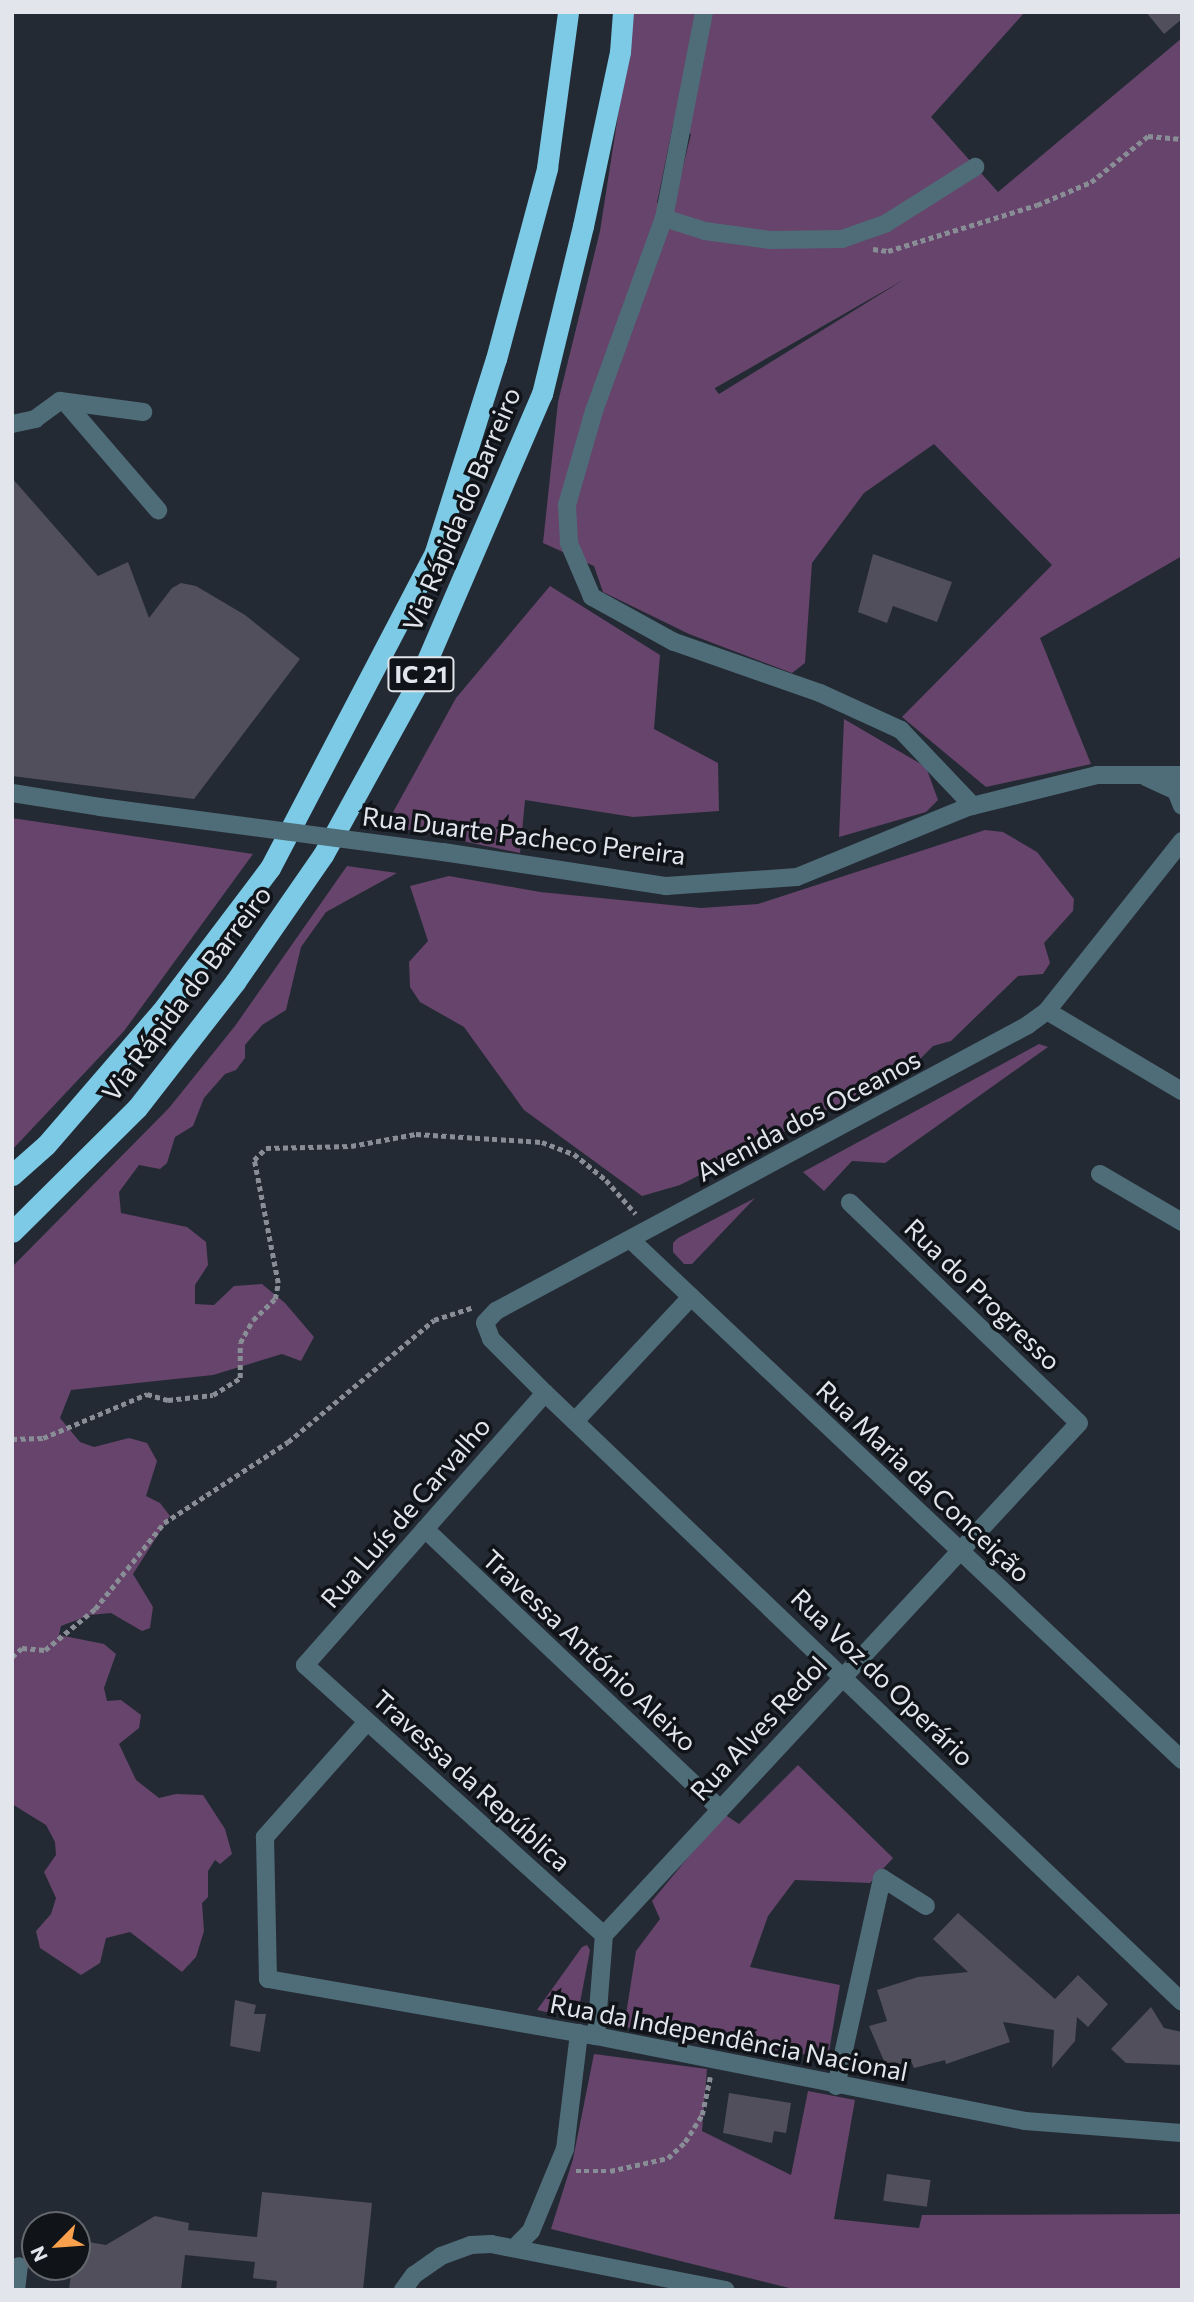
<!DOCTYPE html>
<html>
<head>
<meta charset="utf-8">
<style>
	body { margin:0 }
	#map { position:relative; width:1194px; height:2302px; overflow:hidden; background:#242a34; font-family:Commissioner,sans-serif }
	div>[style] { position:absolute }
	[style*='--x'] { left:calc(var(--x)*1px); top:calc(var(--y)*1px); width:calc(var(--w)*1px); rotate:calc(var(--a)*1deg) }
	.green>* { inset:0; background:#66446b }
	.building>* { inset:0; background:#504f5b; transform-origin:0 0 }
	.path>* { height:4.5px; margin-top:-2.25px; transform-origin:0; background:repeating-linear-gradient(90deg,#898e96 0 5px,transparent 0 8.5px) }
	.minor>* { height:18px; margin:-9px; padding:0 9px; transform-origin:9px; border-radius:9px; background:#4f6d78 }
	.highway>* { height:21px; margin:-10.5px; padding:0 10.5px; transform-origin:10.5px; border-radius:10.5px; background:#7ccae5 }
	.minor-bridge>* { height:18px; margin:-9px; padding:0 9px; transform-origin:9px; border-radius:9px; background:#4f6d78 }
	span { translate:-50% -50%; white-space:nowrap; text-align:center; line-height:1.15; -webkit-text-stroke:7px #101317; paint-order:stroke }
	.shield-label span { padding:2px 5px; background:#101317; border:2px solid; border-radius:5px; -webkit-text-stroke-width:0 }
	.shield-label { font-size:24px; color:#e2e6ec; font-weight:700 }
	.street-label { font-size:26px; color:#e2e6ec }
	.frame { position:absolute; inset:0; border:14px solid #e2e6ec; pointer-events:none }
	.north { position:absolute; left:21px; top:2211px; width:70px; height:70px; box-sizing:border-box; background:#101317; border:2px solid #64676c; border-radius:50%; rotate:245deg; font-size:19px; font-weight:700; line-height:28px; text-align:center; color:#e2e6ec }
	.north::after { content:''; display:block; margin:auto; width:24px; height:32px; background:#f8a04b; clip-path:polygon(50% 0,100% 100%,50% 72%,0 100%) }
</style>
</head>
<body>
<div id="map">
	<div class="green">
		<i style="clip-path:polygon(evenodd,634px 12px,1025px 12px,931px 117px,998px 192px,1182px 38px,1182px 556px,1040px 638px,1091px 764px,986px 787px,902px 717px,1052px 565px,934px 444px,864px 493px,812px 563px,805px 663px,792px 673px,689px 634px,603px 592px,594px 566px,543px 543px,558px 402px,600px 231px,634px 12px,673px 125px,691px 134px,673px 208px,657px 203px,673px 125px,634px 12px,905px 279px,719px 394px,715px 389px,715px 388px,905px 279px)"></i>
		<i style="clip-path:polygon(550px 586px,660px 655px,654px 729px,718px 763px,719px 811px,633px 817px,525px 800px,520px 853px,386px 825px,456px 698px)"></i>
		<i style="clip-path:polygon(844px 719px,926px 767px,938px 800px,926px 812px,839px 837px)"></i>
		<i style="clip-path:polygon(12px 818px,253px 854px,124px 1031px,12px 1150px)"></i>
		<i style="clip-path:polygon(985px 830px,1003px 832px,1037px 852px,1074px 899px,1073px 911px,1044px 943px,1050px 963px,1043px 974px,1018px 976px,951px 1041px,933px 1046px,918px 1061px,890px 1065px,855px 1096px,680px 1185px,642px 1196px,524px 1110px,464px 1027px,420px 1002px,410px 987px,409px 962px,428px 941px,410px 886px,449px 876px,540px 892px,701px 908px,758px 904px)"></i>
		<i style="clip-path:polygon(347px 866px,397px 873px,326px 912px,301px 947px,286px 1010px,262px 1025px,245px 1045px,245px 1058px,236px 1070px,225px 1074px,204px 1098px,193px 1126px,175px 1137px,167px 1163px,160px 1169px,139px 1165px,119px 1192px,121px 1213px,187px 1227px,206px 1242px,208px 1265px,195px 1285px,195px 1304px,214px 1305px,234px 1286px,262px 1284px,285px 1303px,314px 1337px,301px 1361px,282px 1354px,213px 1375px,71px 1390px,60px 1418px,80px 1442px,94px 1447px,129px 1438px,147px 1443px,157px 1461px,146px 1496px,160px 1503px,170px 1516px,133px 1574px,153px 1607px,150px 1628px,142px 1631px,111px 1613px,90px 1615px,61px 1626px,59px 1635px,104px 1644px,116px 1654px,104px 1688px,107px 1701px,121px 1700px,141px 1715px,139px 1728px,119px 1744px,136px 1780px,159px 1798px,176px 1794px,203px 1795px,225px 1829px,232px 1854px,220px 1864px,215px 1860px,208px 1871px,208px 1897px,202px 1903px,204px 1931px,196px 1957px,182px 1972px,130px 1932px,106px 1938px,100px 1963px,81px 1975px,40px 1948px,36px 1931px,51px 1914px,56px 1898px,44px 1872px,56px 1855px,55px 1842px,46px 1825px,12px 1804px,12px 1267px,169px 1108px,235px 1026px)"></i>
		<i style="clip-path:polygon(1039px 1044px,1048px 1047px,885px 1163px,852px 1161px,824px 1191px,803px 1172px)"></i>
		<i style="clip-path:polygon(755px 1198px,692px 1264px,684px 1264px,673px 1252px,673px 1243px,678px 1238px)"></i>
		<i style="clip-path:polygon(798px 1765px,893px 1858px,870px 1883px,795px 1880px,768px 1916px,750px 1967px,840px 1985px,828px 2058px,624px 2027px,636px 1951px,660px 1919px,652px 1901px,724px 1814px,739px 1824px)"></i>
		<i style="clip-path:polygon(582px 1947px,587px 1945px,590px 1950px,579px 2008px,565px 2016px,537px 2010px)"></i>
		<i style="clip-path:polygon(594px 2054px,707px 2069px,702px 2131px,791px 2175px,808px 2091px,855px 2100px,834px 2219px,919px 2228px,922px 2215px,1182px 2214px,1182px 2290px,797px 2290px,551px 2229px,573px 2159px)"></i>
	</div>
	<div class="building">
		<i style="clip-path:polygon(1146px 12px,1182px 12px,1182px 19px,1164px 34px)"></i>
		<i style="clip-path:polygon(12px 478px,98px 576px,128px 562px,149px 618px,172px 588px,181px 583px,196px 586px,245px 615px,300px 659px,194px 799px,12px 776px)"></i>
		<i style="clip-path:polygon(873px 554px,952px 582px,937px 622px,893px 606px,887px 623px,858px 612px)"></i>
		<i style="clip-path:polygon(958px 1913px,1055px 1999px,1078px 1975px,1108px 2004px,1088px 2027px,1077px 2017px,1075px 2041px,1052px 2068px,1054px 2030px,1003px 2022px,1010px 2042px,946px 2064px,945px 2060px,914px 2068px,911px 2061px,887px 2068px,869px 2026px,887px 2021px,877px 1990px,918px 1977px,968px 1972px,933px 1939px)"></i>
		<i style="clip-path:polygon(235px 2000px,256px 2005px,254px 2014px,266px 2014px,260px 2052px,230px 2046px)"></i>
		<i style="clip-path:polygon(1151px 2007px,1164px 2028px,1182px 2032px,1182px 2065px,1126px 2063px,1111px 2049px)"></i>
		<i style="clip-path:polygon(729px 2093px,791px 2103px,786px 2133px,774px 2131px,772px 2143px,723px 2133px)"></i>
		<i style="left:887px;top:2174px;width:44px;height:27px;rotate:8deg"></i>
		<i style="clip-path:polygon(262px 2192px,372px 2203px,363px 2290px,276px 2290px,277px 2281px,253px 2278px,255px 2262px,185px 2255px,181px 2290px,69px 2290px,72px 2267px,77px 2267px,77px 2240px,106px 2245px,155px 2216px,189px 2223px,188px 2230px,257px 2237px)"></i>
	</div>
	<div class="path">
		<i style="--x:873;--y:249;--w:15;--a:8"></i>
		<i style="--x:888;--y:251;--w:156;--a:-17.2"></i>
		<i style="--x:1037;--y:205;--w:59;--a:-23.1"></i>
		<i style="--x:1091;--y:182;--w:73;--a:-38.9"></i>
		<i style="--x:1148;--y:136;--w:34;--a:5"></i>
		<i style="--x:12;--y:1439;--w:31;--a:-2"></i>
		<i style="--x:43;--y:1438;--w:113;--a:-22.9"></i>
		<i style="--x:147;--y:1394;--w:22;--a:16"></i>
		<i style="--x:168;--y:1400;--w:45;--a:-6.3"></i>
		<i style="--x:213;--y:1395;--w:32;--a:-32"></i>
		<i style="--x:240;--y:1378;--w:35;--a:-90"></i>
		<i style="--x:240;--y:1343;--w:26;--a:-61"></i>
		<i style="--x:253;--y:1320;--w:30;--a:-44"></i>
		<i style="--x:275;--y:1299;--w:16;--a:-79"></i>
		<i style="--x:278;--y:1283;--w:125;--a:-101"></i>
		<i style="--x:254;--y:1160;--w:17;--a:-45"></i>
		<i style="--x:266;--y:1148;--w:85;--a:-1.3"></i>
		<i style="--x:351;--y:1146;--w:66;--a:-10.5"></i>
		<i style="--x:416;--y:1134;--w:126;--a:3.6"></i>
		<i style="--x:542;--y:1142;--w:34;--a:21"></i>
		<i style="--x:574;--y:1154;--w:41;--a:39.1"></i>
		<i style="--x:606;--y:1180;--w:45;--a:48.6"></i>
		<i style="--x:12;--y:1657;--w:13;--a:-42"></i>
		<i style="--x:22;--y:1648;--w:23;--a:5"></i>
		<i style="--x:45;--y:1650;--w:65;--a:-39.4"></i>
		<i style="--x:95;--y:1609;--w:110;--a:-51.3"></i>
		<i style="--x:164;--y:1523;--w:148;--a:-33.2"></i>
		<i style="--x:288;--y:1442;--w:190;--a:-39.9"></i>
		<i style="--x:434;--y:1320;--w:40;--a:-18"></i>
		<i style="--x:576;--y:2171;--w:34;--a:0"></i>
		<i style="--x:610;--y:2171;--w:59;--a:-12.6"></i>
		<i style="--x:668;--y:2158;--w:23;--a:-43"></i>
		<i style="--x:685;--y:2142;--w:32;--a:-58"></i>
		<i style="--x:702;--y:2115;--w:39;--a:-78"></i>
	</div>
	<div class="minor">
		<i style="--x:664;--y:218;--w:210;--a:-79"></i>
		<i style="--x:65;--y:402;--w:143;--a:49.3"></i>
		<i style="--x:12;--y:424;--w:24;--a:-12"></i>
		<i style="--x:35;--y:419;--w:31;--a:-36"></i>
		<i style="--x:60;--y:401;--w:84;--a:7.5"></i>
		<i style="--x:1146;--y:777;--w:33;--a:25"></i>
		<i style="--x:1176;--y:791;--w:16;--a:68"></i>
		<i style="--x:12;--y:793;--w:89;--a:9"></i>
		<i style="--x:973;--y:806;--w:105;--a:-133.5"></i>
		<i style="--x:901;--y:730;--w:89;--a:-155.4"></i>
		<i style="--x:820;--y:693;--w:155;--a:-160.7"></i>
		<i style="--x:674;--y:642;--w:94;--a:-151.2"></i>
		<i style="--x:592;--y:597;--w:59;--a:-113.1"></i>
		<i style="--x:569;--y:543;--w:38;--a:-93"></i>
		<i style="--x:567;--y:505;--w:98;--a:-74"></i>
		<i style="--x:594;--y:411;--w:205;--a:-70.1"></i>
		<i style="--x:664;--y:218;--w:43;--a:17.6"></i>
		<i style="--x:705;--y:231;--w:66;--a:7.9"></i>
		<i style="--x:770;--y:240;--w:72;--a:-0.8"></i>
		<i style="--x:842;--y:239;--w:46;--a:-19.2"></i>
		<i style="--x:885;--y:224;--w:107;--a:-32.3"></i>
		<i style="--x:1182;--y:841;--w:217;--a:128.5"></i>
		<i style="--x:1047;--y:1011;--w:24;--a:144"></i>
		<i style="--x:1028;--y:1025;--w:604;--a:151.74"></i>
		<i style="--x:496;--y:1311;--w:16;--a:133"></i>
		<i style="--x:485;--y:1323;--w:17;--a:69"></i>
		<i style="--x:491;--y:1339;--w:76;--a:45"></i>
		<i style="--x:545;--y:1393;--w:881;--a:43.71"></i>
		<i style="--x:443;--y:852;--w:226;--a:8.7"></i>
		<i style="--x:666;--y:886;--w:131;--a:-3.9"></i>
		<i style="--x:797;--y:877;--w:185;--a:-22.3"></i>
		<i style="--x:968;--y:807;--w:133;--a:-13.9"></i>
		<i style="--x:1097;--y:775;--w:85;--a:0"></i>
		<i style="--x:1047;--y:1011;--w:157;--a:30.7"></i>
		<i style="--x:1100;--y:1174;--w:95;--a:30.3"></i>
		<i style="--x:631;--y:1240;--w:758;--a:43.34"></i>
		<i style="--x:545;--y:1393;--w:363;--a:131.4"></i>
		<i style="--x:305;--y:1665;--w:403;--a:42.1"></i>
		<i style="--x:575;--y:1421;--w:170;--a:-46.9"></i>
		<i style="--x:425;--y:1529;--w:407;--a:43.5"></i>
		<i style="--x:367;--y:1722;--w:154;--a:131.6"></i>
		<i style="--x:265;--y:1837;--w:142;--a:88.8"></i>
		<i style="--x:268;--y:1979;--w:333;--a:9.9"></i>
		<i style="--x:596;--y:2036;--w:437;--a:11.2"></i>
		<i style="--x:1025;--y:2121;--w:157;--a:4.4"></i>
		<i style="--x:596;--y:2036;--w:101;--a:-85.5"></i>
		<i style="--x:604;--y:1935;--w:698;--a:-47.15"></i>
		<i style="--x:1079;--y:1423;--w:318;--a:-136.1"></i>
		<i style="--x:836;--y:2086;--w:213;--a:-77.5"></i>
		<i style="--x:882;--y:1878;--w:52;--a:32.5"></i>
		<i style="--x:516;--y:2246;--w:21;--a:-45"></i>
		<i style="--x:531;--y:2231;--w:89;--a:-67.5"></i>
		<i style="--x:565;--y:2149;--w:117;--a:-83.1"></i>
		<i style="--x:16;--y:2290;--w:24;--a:-83"></i>
		<i style="--x:403;--y:2290;--w:19;--a:-54"></i>
		<i style="--x:414;--y:2275;--w:33;--a:-35"></i>
		<i style="--x:441;--y:2256;--w:32;--a:-20"></i>
		<i style="--x:471;--y:2245;--w:20;--a:-3"></i>
		<i style="--x:491;--y:2244;--w:239;--a:11.1"></i>
	</div>
	<div class="highway">
		<i style="--x:12;--y:1175;--w:45;--a:-41.4"></i>
		<i style="--x:46;--y:1145;--w:176;--a:-49.2"></i>
		<i style="--x:161;--y:1012;--w:181;--a:-52.9"></i>
		<i style="--x:270;--y:868;--w:356;--a:-62.4"></i>
		<i style="--x:435;--y:552;--w:202;--a:-72.5"></i>
		<i style="--x:496;--y:359;--w:198;--a:-75"></i>
		<i style="--x:547;--y:168;--w:157;--a:-82.3"></i>
		<i style="--x:12;--y:1232;--w:176;--a:-44.8"></i>
		<i style="--x:137;--y:1108;--w:160;--a:-52.1"></i>
		<i style="--x:235;--y:982;--w:155;--a:-55.3"></i>
		<i style="--x:323;--y:855;--w:193;--a:-61.2"></i>
		<i style="--x:416;--y:686;--w:318;--a:-66.7"></i>
		<i style="--x:542;--y:394;--w:173;--a:-76.3"></i>
		<i style="--x:583;--y:226;--w:178;--a:-78"></i>
		<i style="--x:620;--y:52;--w:40;--a:-85.7"></i>
	</div>
	<div class="minor-bridge">
		<i style="--x:100;--y:807;--w:346;--a:7.5"></i>
	</div>
	<div class="shield-label">
		<span style="left:421px;top:674px">IC 21</span>
	</div>
	<div class="street-label">
		<span style="left:461px;top:509px;rotate:-67deg">Via Rápida do Barreiro</span>
		<span style="left:524px;top:835px;rotate:7deg">Rua Duarte Pacheco Pereira</span>
		<span style="left:186px;top:993px;rotate:-53deg">Via Rápida do Barreiro</span>
		<span style="left:808px;top:1115px;rotate:-28deg">Avenida dos Oceanos</span>
		<span style="left:983px;top:1294px;rotate:44deg">Rua do Progresso</span>
		<span style="left:924px;top:1481px;rotate:43deg">Rua Maria da Conceição</span>
		<span style="left:405px;top:1512px;rotate:-49deg">Rua Luís de Carvalho</span>
		<span style="left:590px;top:1650px;rotate:43deg">Travessa António Aleixo</span>
		<span style="left:883px;top:1677px;rotate:44deg">Rua Voz do Operário</span>
		<span style="left:758px;top:1728px;rotate:-47deg">Rua Alves Redol</span>
		<span style="left:472px;top:1780px;rotate:42deg">Travessa da República</span>
		<span style="left:729px;top:2037px;rotate:11deg">Rua da Independência Nacional</span>
	</div>
	<div class="frame"></div>
	<div class="north">N</div>
</div>
</body>
</html>
